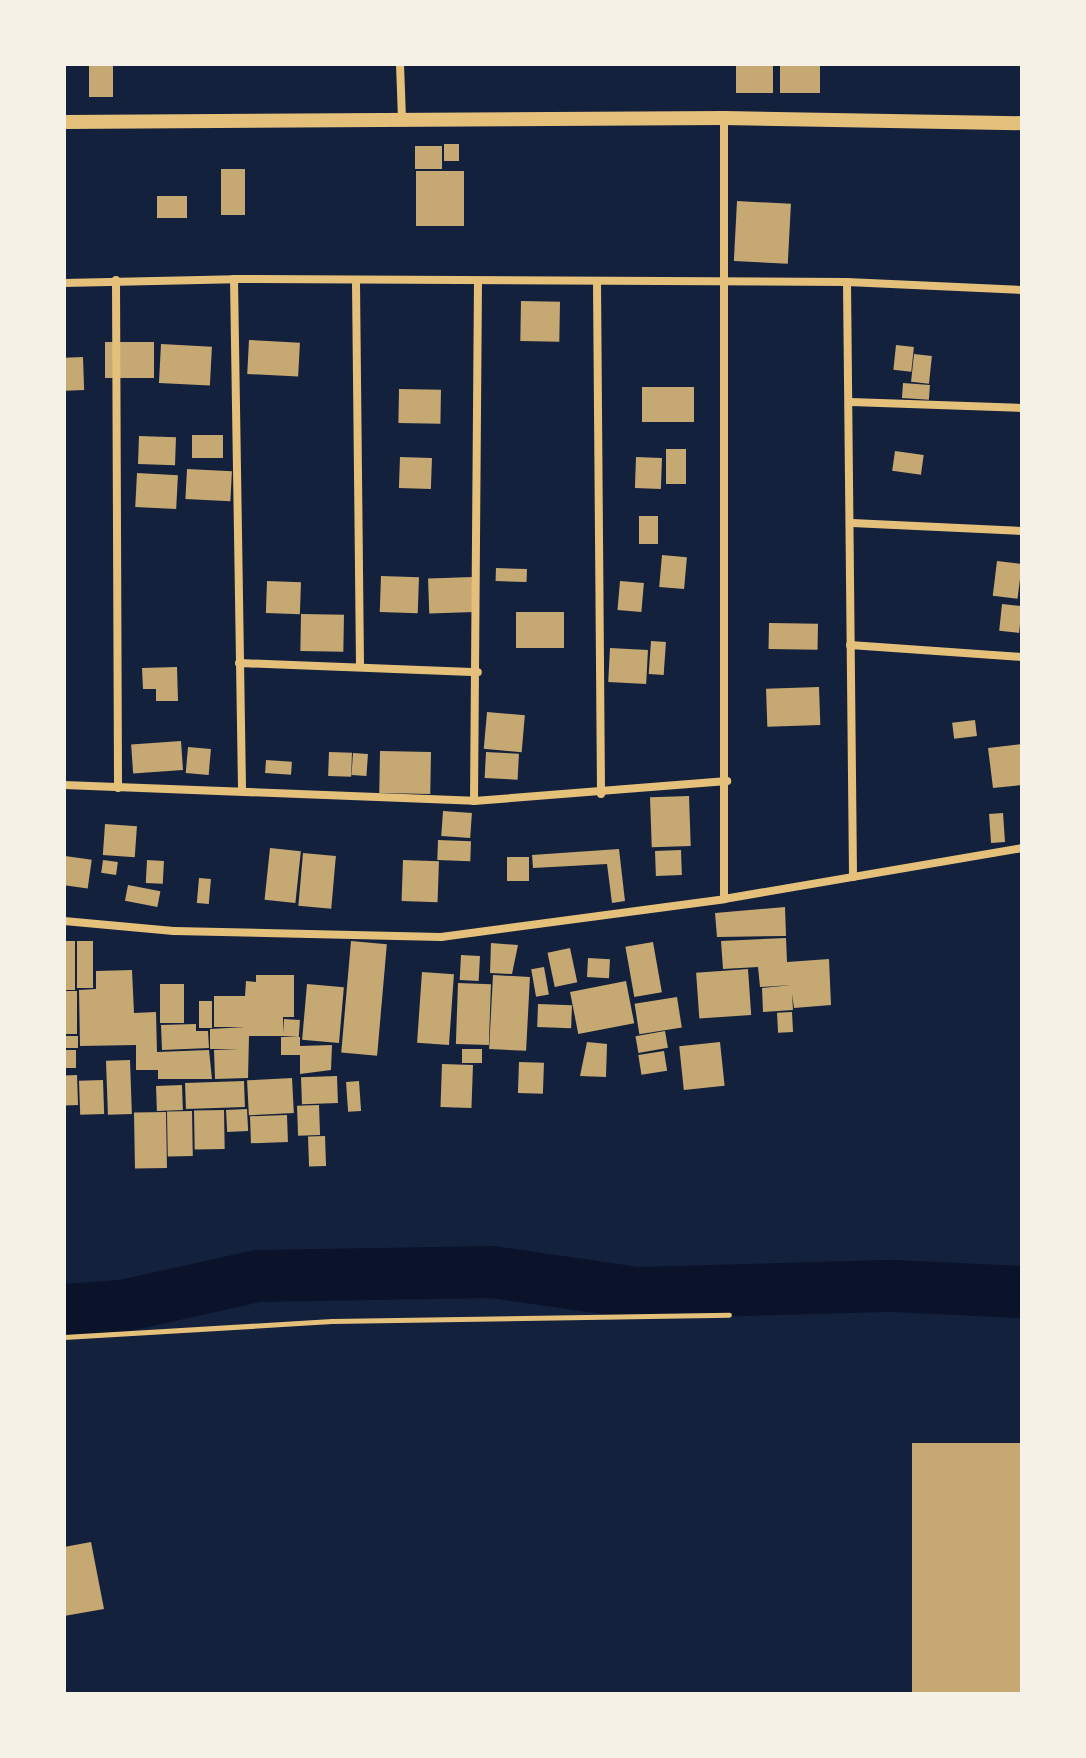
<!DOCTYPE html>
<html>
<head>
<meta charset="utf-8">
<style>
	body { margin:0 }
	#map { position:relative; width:1086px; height:1758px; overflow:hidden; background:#14213d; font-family:"IBM Plex Sans",sans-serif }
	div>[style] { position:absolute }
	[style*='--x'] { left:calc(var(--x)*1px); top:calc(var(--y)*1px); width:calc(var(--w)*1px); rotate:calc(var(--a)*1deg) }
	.river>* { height:52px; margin:-26px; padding:0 26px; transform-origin:26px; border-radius:26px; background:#0b132b }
	.building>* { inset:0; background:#c6a872; transform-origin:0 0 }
	.path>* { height:5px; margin:-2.5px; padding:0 2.5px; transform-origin:2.5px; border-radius:2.5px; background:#e5c07b }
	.minor>* { height:8px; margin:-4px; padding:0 4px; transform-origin:4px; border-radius:4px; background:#e5c07b }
	.tertiary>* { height:14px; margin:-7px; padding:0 7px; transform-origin:7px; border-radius:7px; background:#e5c07b }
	span { translate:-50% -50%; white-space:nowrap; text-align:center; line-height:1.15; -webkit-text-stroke:8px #f6f1e7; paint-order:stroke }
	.frame { position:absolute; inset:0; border:66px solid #f6f1e7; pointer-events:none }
</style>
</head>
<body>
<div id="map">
	<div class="river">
		<i style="--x:64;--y:1310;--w:58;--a:-3.9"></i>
		<i style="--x:122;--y:1306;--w:138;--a:-12.5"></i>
		<i style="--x:257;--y:1276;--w:235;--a:-1"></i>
		<i style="--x:492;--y:1272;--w:147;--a:8.2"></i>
		<i style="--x:637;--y:1293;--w:257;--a:-1.6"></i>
		<i style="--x:894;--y:1286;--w:128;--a:2.7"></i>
	</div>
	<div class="building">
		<i style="left:89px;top:64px;width:24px;height:33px"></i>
		<i style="left:736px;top:64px;width:37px;height:29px"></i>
		<i style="left:780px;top:66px;width:40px;height:27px"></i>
		<i style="left:444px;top:144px;width:15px;height:17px"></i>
		<i style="left:415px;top:146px;width:27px;height:23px"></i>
		<i style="left:221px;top:169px;width:24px;height:46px"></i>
		<i style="left:416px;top:171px;width:48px;height:55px"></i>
		<i style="left:157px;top:196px;width:30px;height:22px"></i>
		<i style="left:737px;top:201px;width:54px;height:60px;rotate:3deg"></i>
		<i style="left:521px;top:301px;width:39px;height:40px;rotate:1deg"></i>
		<i style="left:249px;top:340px;width:51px;height:34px;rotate:3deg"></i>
		<i style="left:105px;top:342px;width:49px;height:36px"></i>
		<i style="left:161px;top:344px;width:51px;height:39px;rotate:3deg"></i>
		<i style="left:896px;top:345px;width:18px;height:25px;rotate:6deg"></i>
		<i style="left:914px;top:354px;width:18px;height:28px;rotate:6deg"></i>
		<i style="left:83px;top:357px;width:33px;height:19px;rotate:88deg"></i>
		<i style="left:903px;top:383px;width:27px;height:15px;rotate:4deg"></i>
		<i style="left:642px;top:387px;width:52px;height:35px"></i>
		<i style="left:399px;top:389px;width:42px;height:34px;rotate:1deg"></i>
		<i style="left:192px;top:435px;width:31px;height:23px"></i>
		<i style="left:139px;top:436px;width:37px;height:28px;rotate:2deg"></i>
		<i style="left:666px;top:449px;width:20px;height:35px"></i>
		<i style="left:895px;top:451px;width:29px;height:20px;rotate:8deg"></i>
		<i style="left:400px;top:457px;width:32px;height:31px;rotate:2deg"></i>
		<i style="left:636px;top:457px;width:26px;height:31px;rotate:2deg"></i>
		<i style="left:187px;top:469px;width:45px;height:30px;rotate:3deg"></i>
		<i style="left:137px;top:473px;width:41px;height:34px;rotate:3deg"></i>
		<i style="left:639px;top:516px;width:19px;height:28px"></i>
		<i style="left:662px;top:555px;width:25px;height:32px;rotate:5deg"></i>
		<i style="left:997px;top:561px;width:25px;height:35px;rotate:7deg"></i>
		<i style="left:496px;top:568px;width:31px;height:13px;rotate:2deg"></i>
		<i style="left:381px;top:576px;width:38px;height:36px;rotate:2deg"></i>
		<i style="left:473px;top:577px;width:35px;height:45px;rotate:88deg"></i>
		<i style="left:267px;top:581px;width:34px;height:32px;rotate:2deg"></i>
		<i style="left:620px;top:581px;width:24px;height:29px;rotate:5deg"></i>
		<i style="left:1002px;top:604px;width:20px;height:27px;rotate:6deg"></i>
		<i style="left:516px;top:612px;width:48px;height:36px"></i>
		<i style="left:301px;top:614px;width:43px;height:37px;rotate:1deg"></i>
		<i style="left:769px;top:623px;width:49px;height:26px;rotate:1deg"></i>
		<i style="left:651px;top:641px;width:15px;height:33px;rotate:4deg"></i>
		<i style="left:610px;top:648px;width:38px;height:34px;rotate:3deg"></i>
		<i style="clip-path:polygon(177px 667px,178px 701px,156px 701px,156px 689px,143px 689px,142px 668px)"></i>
		<i style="left:819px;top:687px;width:38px;height:53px;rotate:88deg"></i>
		<i style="left:487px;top:712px;width:38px;height:37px;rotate:5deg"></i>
		<i style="left:975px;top:720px;width:16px;height:23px;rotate:83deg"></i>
		<i style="left:181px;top:741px;width:29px;height:50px;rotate:86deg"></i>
		<i style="clip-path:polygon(1022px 744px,1022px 785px,993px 788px,988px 748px)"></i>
		<i style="left:188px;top:747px;width:23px;height:26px;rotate:5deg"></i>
		<i style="left:380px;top:751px;width:51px;height:42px;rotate:1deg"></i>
		<i style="left:329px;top:752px;width:23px;height:24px;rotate:2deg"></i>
		<i style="left:486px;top:752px;width:33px;height:26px;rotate:3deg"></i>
		<i style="left:353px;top:753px;width:15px;height:22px;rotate:4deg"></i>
		<i style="left:266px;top:760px;width:26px;height:13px;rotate:4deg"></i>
		<i style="left:689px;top:796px;width:50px;height:39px;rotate:88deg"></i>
		<i style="left:443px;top:811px;width:29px;height:25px;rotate:4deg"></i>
		<i style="left:1003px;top:813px;width:29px;height:14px;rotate:86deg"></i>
		<i style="left:105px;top:824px;width:32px;height:31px;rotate:4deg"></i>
		<i style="left:438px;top:840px;width:33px;height:20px;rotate:2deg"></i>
		<i style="left:270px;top:848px;width:31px;height:52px;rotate:6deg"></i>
		<i style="clip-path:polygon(619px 849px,625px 901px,612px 903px,607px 864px,533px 868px,532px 855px)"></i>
		<i style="left:681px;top:850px;width:25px;height:26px;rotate:88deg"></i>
		<i style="left:303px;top:853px;width:33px;height:53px;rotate:5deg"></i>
		<i style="left:65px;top:856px;width:27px;height:29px;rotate:8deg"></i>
		<i style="left:507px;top:857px;width:22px;height:24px"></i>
		<i style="left:103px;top:860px;width:15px;height:13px;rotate:8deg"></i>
		<i style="left:147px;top:860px;width:17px;height:23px;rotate:3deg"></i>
		<i style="left:403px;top:860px;width:36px;height:41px;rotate:2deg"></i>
		<i style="left:199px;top:878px;width:12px;height:25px;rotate:5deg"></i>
		<i style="left:128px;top:885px;width:33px;height:16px;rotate:11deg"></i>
		<i style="clip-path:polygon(785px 907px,786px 936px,717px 937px,715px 913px)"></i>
		<i style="clip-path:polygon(786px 938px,787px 962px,829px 959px,831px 1005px,794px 1008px,792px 994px,793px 1010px,763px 1012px,762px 988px,792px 985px,760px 987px,758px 967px,723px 969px,721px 941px)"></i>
		<i style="left:64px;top:941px;width:11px;height:49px"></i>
		<i style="left:77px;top:941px;width:16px;height:47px"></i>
		<i style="left:351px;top:941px;width:36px;height:112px;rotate:5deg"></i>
		<i style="left:653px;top:942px;width:51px;height:28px;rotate:80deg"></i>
		<i style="clip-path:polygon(491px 943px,518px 945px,512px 974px,490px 973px)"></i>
		<i style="left:570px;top:948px;width:35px;height:23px;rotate:78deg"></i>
		<i style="left:461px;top:955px;width:19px;height:25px;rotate:3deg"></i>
		<i style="left:588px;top:958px;width:22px;height:19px;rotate:3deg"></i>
		<i style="left:544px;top:967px;width:28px;height:13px;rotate:80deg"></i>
		<i style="left:748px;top:969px;width:46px;height:52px;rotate:86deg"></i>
		<i style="clip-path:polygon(132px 970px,134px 1013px,156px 1012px,157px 1052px,209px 1050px,212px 1079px,158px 1079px,158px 1070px,136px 1070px,136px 1045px,80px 1046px,79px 990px,96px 989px,96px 971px)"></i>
		<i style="left:422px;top:972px;width:32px;height:71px;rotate:4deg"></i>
		<i style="clip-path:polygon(256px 975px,294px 975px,294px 1017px,283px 1017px,283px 1036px,249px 1036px,248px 1078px,215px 1079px,214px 1050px,239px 1049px,210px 1049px,210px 1029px,245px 1027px,214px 1027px,214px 996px,245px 996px,246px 981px,256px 982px)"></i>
		<i style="left:493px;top:975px;width:37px;height:74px;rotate:3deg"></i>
		<i style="left:626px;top:981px;width:43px;height:57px;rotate:79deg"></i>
		<i style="left:458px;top:983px;width:33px;height:61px;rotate:2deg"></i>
		<i style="left:160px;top:984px;width:24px;height:39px"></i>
		<i style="left:307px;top:984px;width:37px;height:56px;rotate:5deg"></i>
		<i style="left:64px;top:991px;width:13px;height:43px"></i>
		<i style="left:677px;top:997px;width:31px;height:43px;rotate:81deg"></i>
		<i style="left:199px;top:1001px;width:13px;height:27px"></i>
		<i style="left:538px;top:1004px;width:34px;height:23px;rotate:2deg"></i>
		<i style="left:792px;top:1012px;width:20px;height:15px;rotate:87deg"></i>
		<i style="left:284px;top:1019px;width:16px;height:17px;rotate:4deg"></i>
		<i style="clip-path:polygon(196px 1024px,196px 1031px,208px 1031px,209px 1048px,162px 1050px,161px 1025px)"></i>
		<i style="left:665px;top:1031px;width:17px;height:30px;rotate:80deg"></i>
		<i style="left:64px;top:1036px;width:14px;height:12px"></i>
		<i style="clip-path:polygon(281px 1037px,300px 1037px,300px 1046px,332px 1045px,331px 1070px,300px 1074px,300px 1055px,281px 1055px)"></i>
		<i style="clip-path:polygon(587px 1042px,607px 1044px,606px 1077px,580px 1076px)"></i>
		<i style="left:720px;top:1042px;width:44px;height:41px;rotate:84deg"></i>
		<i style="left:462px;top:1049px;width:20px;height:14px"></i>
		<i style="left:64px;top:1050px;width:12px;height:18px"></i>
		<i style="left:664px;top:1051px;width:20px;height:26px;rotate:81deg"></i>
		<i style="left:130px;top:1060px;width:54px;height:24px;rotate:88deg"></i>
		<i style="left:519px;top:1062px;width:25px;height:31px;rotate:2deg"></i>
		<i style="left:442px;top:1064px;width:31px;height:43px;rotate:2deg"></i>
		<i style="left:77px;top:1075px;width:30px;height:13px;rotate:88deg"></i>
		<i style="left:337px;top:1076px;width:27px;height:36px;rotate:88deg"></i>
		<i style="left:292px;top:1078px;width:35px;height:45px;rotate:87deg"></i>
		<i style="left:103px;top:1080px;width:34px;height:24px;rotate:88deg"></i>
		<i style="left:244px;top:1081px;width:26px;height:59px;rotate:88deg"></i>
		<i style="left:359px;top:1081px;width:30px;height:13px;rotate:86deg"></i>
		<i style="left:182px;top:1085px;width:25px;height:26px;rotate:88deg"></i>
		<i style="left:319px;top:1105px;width:30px;height:22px;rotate:88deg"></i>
		<i style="left:247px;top:1109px;width:22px;height:21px;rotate:87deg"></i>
		<i style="left:224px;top:1110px;width:39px;height:30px;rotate:89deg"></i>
		<i style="left:192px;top:1111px;width:45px;height:25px;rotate:89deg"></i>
		<i style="left:166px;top:1112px;width:56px;height:32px;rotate:89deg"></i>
		<i style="left:287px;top:1115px;width:27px;height:37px;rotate:88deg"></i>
		<i style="left:325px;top:1136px;width:30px;height:17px;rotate:88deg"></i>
		<i style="left:1022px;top:1443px;width:251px;height:110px;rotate:90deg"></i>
		<i style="clip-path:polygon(91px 1542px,104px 1609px,64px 1616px,64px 1547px)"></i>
	</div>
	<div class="path">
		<i style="--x:64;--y:1337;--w:268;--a:-3.4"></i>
		<i style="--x:332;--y:1321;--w:397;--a:-0.9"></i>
	</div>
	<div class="minor">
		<i style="--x:400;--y:64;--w:55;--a:87.9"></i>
		<i style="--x:234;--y:279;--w:511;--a:89.1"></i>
		<i style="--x:116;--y:280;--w:508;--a:89.77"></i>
		<i style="--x:597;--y:282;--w:512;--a:89.55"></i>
		<i style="--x:847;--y:282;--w:595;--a:89.42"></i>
		<i style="--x:64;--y:283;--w:170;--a:-1.3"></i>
		<i style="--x:234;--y:279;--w:613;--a:0.28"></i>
		<i style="--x:847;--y:282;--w:175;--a:2.6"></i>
		<i style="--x:356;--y:283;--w:382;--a:89.4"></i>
		<i style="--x:851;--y:402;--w:171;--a:2"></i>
		<i style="--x:852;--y:523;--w:170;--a:2.7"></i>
		<i style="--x:850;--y:645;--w:172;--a:4"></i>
		<i style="--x:239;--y:663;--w:239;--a:2.2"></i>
		<i style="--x:64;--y:785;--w:410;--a:2.2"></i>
		<i style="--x:474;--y:801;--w:254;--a:-4.5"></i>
		<i style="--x:474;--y:801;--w:520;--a:-89.56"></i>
		<i style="--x:724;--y:899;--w:781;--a:-90"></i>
		<i style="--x:64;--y:921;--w:110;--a:5.2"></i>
		<i style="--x:174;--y:931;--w:267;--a:1.3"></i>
		<i style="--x:441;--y:937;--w:286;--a:-7.6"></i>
		<i style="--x:724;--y:899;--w:302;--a:-9.7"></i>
	</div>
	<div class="tertiary">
		<i style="--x:64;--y:122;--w:660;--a:-0.35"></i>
		<i style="--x:724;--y:118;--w:298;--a:1"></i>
	</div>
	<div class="frame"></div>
</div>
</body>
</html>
